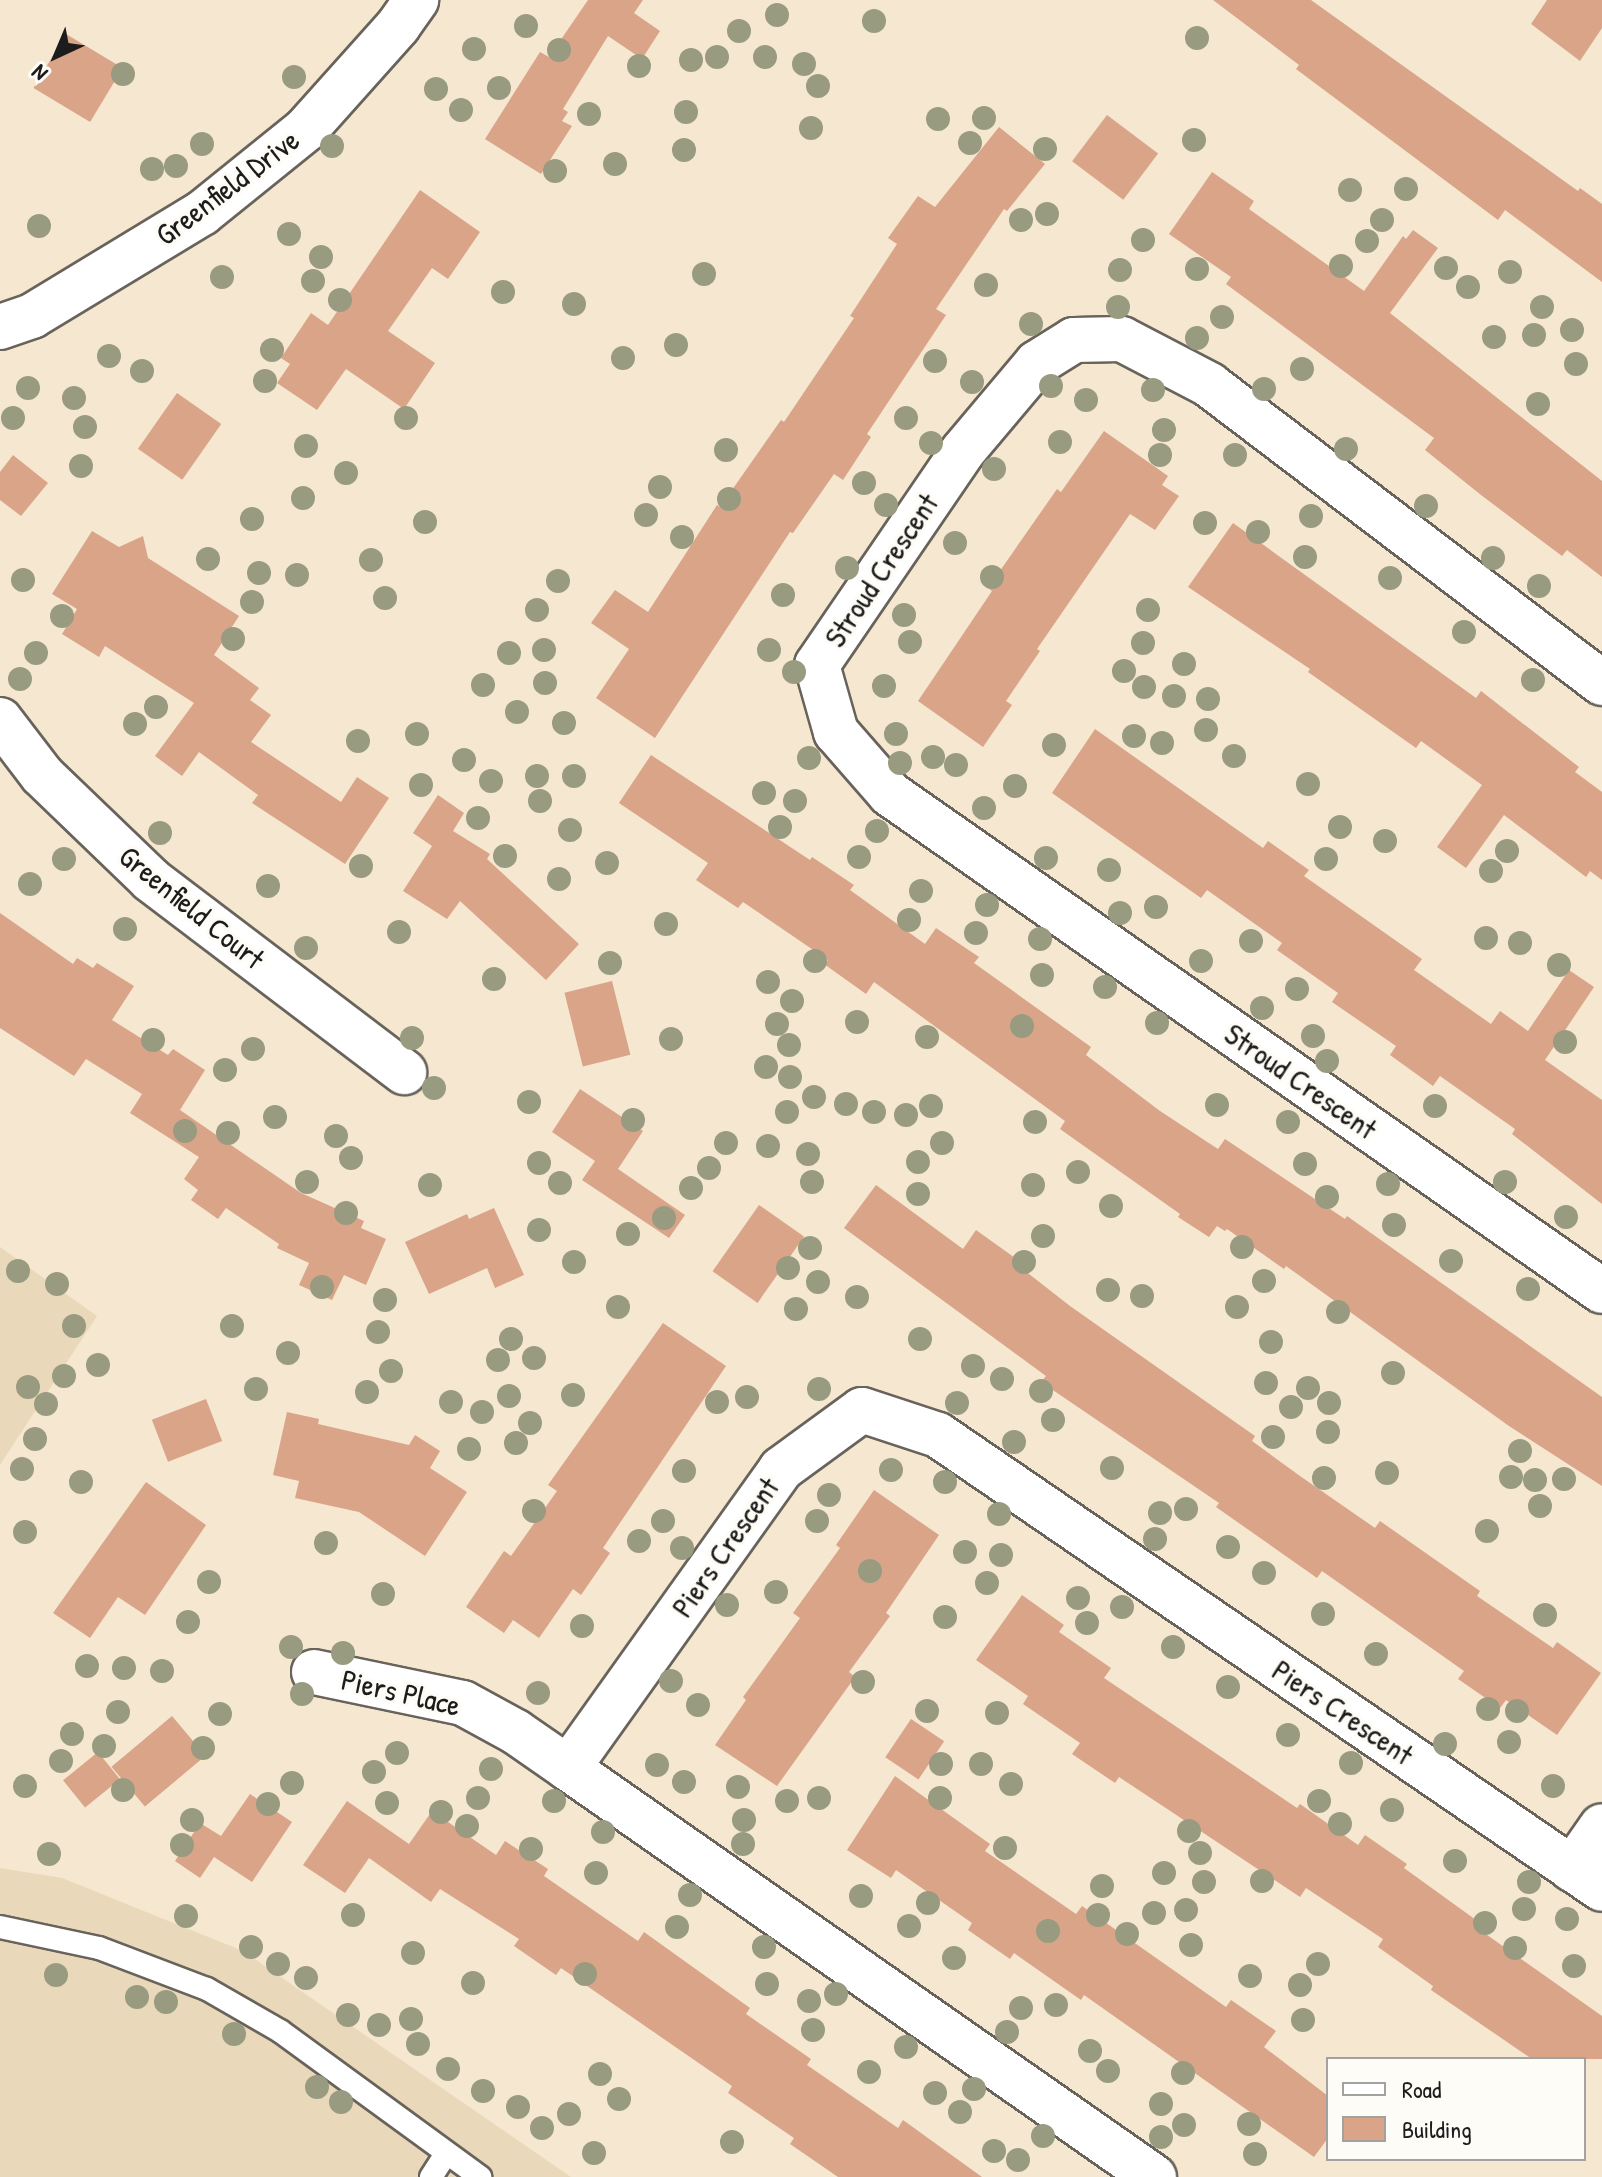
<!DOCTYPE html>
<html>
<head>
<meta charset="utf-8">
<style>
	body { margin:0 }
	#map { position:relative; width:1602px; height:2177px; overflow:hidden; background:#f5e7d0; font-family:"Patrick Hand",sans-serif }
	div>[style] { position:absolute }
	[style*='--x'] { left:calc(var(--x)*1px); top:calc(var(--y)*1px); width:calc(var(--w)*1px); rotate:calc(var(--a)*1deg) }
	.built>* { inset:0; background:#ead8ba }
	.building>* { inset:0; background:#daa489; transform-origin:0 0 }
	.roads { filter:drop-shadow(2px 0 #68635b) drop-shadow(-2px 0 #68635b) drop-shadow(0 2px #68635b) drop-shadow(0 -2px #68635b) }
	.service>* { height:22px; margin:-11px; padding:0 11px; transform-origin:11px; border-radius:11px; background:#fff }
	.minor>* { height:44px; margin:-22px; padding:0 22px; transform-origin:22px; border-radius:22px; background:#fff }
	.trees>* { width:24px; height:24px; margin:-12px; border-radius:50%; background:#989b80 }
	span { translate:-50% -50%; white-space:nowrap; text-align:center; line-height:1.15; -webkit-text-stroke:7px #fdfcf7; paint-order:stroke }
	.street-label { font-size:30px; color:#1c1c1c }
	.legend { position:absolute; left:1326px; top:2057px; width:260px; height:104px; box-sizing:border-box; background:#fdfcf7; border:2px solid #a3a29f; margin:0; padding:10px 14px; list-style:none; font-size:24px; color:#1c1c1c }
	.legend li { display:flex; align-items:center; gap:16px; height:40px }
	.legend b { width:40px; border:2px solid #a3a29f }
	.north { position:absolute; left:16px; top:16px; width:80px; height:80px; -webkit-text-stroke:6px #fdfcf7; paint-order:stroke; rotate:224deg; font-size:22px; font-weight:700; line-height:32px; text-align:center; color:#1c1c1c }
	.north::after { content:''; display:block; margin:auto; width:28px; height:36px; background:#1c1c1c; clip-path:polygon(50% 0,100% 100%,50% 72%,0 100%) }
</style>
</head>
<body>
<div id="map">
	<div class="built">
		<i style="clip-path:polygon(0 1247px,97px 1316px,0 1465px)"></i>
		<i style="clip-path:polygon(0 1868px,62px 1878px,243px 1951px,571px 2177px,0 2177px)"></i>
	</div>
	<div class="building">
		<i style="clip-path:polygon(588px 0,643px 0,634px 13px,660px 31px,642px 59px,608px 36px,563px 109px,568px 112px,562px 121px,572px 126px,541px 174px,485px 139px,540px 52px,549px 57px)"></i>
		<i style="clip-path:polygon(1213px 0,1311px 0,1578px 191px,1580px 188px,1602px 204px,1602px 282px,1505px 210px,1498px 220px,1296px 69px,1299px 65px)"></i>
		<i style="clip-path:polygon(1547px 0,1602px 0,1602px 28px,1580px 61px,1531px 24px)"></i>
		<i style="left:66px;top:34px;width:66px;height:63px;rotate:31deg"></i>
		<i style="left:1107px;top:115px;width:64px;height:58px;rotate:37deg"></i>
		<i style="clip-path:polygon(999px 127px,1045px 164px,1007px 211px,1004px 209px,936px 309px,946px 315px,867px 434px,871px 437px,843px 480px,834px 474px,793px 533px,790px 532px,655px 738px,596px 698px,629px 649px,591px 623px,615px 590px,648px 612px,717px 505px,720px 507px,781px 420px,784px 422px,854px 318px,850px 316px,897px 244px,888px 238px,918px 196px,935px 207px)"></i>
		<i style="clip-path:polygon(1212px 172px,1254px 201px,1249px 209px,1364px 291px,1403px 236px,1406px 239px,1413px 230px,1438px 248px,1390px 313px,1602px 481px,1602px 577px,1567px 550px,1562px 556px,1481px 495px,1425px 450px,1434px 438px,1226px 284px,1231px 277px,1169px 234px)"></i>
		<i style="clip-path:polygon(420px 190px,480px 232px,448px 279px,432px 268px,388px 331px,435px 363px,404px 409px,346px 369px,317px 410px,277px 383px,290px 364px,281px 358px,311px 313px,328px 325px)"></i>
		<i style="left:177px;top:393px;width:54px;height:68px;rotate:35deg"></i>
		<i style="clip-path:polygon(1104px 431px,1168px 476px,1162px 485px,1179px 496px,1155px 530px,1130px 514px,1037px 649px,1040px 651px,1006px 701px,1012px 705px,983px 747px,918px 701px,992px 591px,988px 588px,1057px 489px,1061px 492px)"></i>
		<i style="clip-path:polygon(13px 455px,48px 483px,21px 516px,0 500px,0 472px)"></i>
		<i style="clip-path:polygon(1233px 523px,1476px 698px,1481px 691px,1579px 767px,1575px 772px,1602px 792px,1602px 880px,1590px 871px,1586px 877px,1504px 815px,1466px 868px,1437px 847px,1482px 785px,1421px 741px,1416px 748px,1308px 672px,1310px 669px,1188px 587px)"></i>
		<i style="clip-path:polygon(92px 531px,119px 547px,143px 536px,148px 558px,239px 616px,214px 655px,259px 688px,250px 700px,271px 715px,251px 742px,341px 802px,357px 777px,389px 798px,345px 864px,252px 803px,258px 795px,199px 752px,182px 776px,155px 756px,194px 703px,105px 646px,99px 657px,62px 634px,77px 609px,52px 594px)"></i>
		<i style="clip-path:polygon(1095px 729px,1263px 848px,1268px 841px,1309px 870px,1304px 876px,1422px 959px,1414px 970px,1491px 1024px,1500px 1011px,1528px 1031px,1569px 970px,1594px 987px,1545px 1060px,1602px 1100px,1602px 1204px,1512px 1134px,1515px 1129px,1440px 1076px,1433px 1086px,1390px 1055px,1396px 1046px,1332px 1002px,1338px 993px,1277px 950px,1282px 943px,1207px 890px,1201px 898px,1052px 793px)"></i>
		<i style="clip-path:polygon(651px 755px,810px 860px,812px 857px,854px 885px,850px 890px,925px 944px,936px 928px,979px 957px,974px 963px,1091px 1047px,1086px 1055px,1160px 1111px,1218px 1149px,1225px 1139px,1345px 1219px,1347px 1216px,1602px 1397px,1602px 1486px,1509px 1426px,1286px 1266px,1284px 1269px,1227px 1229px,1225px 1231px,1217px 1226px,1209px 1237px,1178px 1217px,1180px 1214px,1060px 1129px,1065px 1121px,874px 982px,866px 994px,824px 964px,828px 960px,743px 902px,738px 908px,696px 880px,708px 863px,619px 803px)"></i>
		<i style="clip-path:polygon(438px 795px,464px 813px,453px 831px,490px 854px,487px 859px,579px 944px,546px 980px,460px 901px,447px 919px,403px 891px,432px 846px,413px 833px)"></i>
		<i style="clip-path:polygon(0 913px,73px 964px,77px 958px,93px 968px,97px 963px,134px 986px,112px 1020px,168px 1055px,173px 1049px,205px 1070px,180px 1110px,301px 1193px,364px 1221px,361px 1228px,386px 1239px,366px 1285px,344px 1275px,332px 1300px,299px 1285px,309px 1263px,277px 1248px,279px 1244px,226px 1208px,218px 1219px,191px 1200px,198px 1190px,184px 1179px,199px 1157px,130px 1113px,142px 1094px,86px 1059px,74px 1076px,0 1028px)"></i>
		<i style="left:612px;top:981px;width:76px;height:49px;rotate:76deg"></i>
		<i style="clip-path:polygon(580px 1089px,643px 1131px,618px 1169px,685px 1215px,669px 1238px,582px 1180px,595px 1161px,552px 1132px)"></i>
		<i style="clip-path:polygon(876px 1185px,963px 1249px,976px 1230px,1018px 1260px,1015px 1263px,1070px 1306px,1255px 1436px,1252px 1441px,1300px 1476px,1375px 1528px,1380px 1521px,1480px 1591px,1477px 1596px,1553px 1648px,1557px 1642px,1601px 1673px,1557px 1735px,1506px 1700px,1500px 1708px,1458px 1679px,1464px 1671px,1322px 1571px,1317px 1578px,1216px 1507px,1219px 1503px,1041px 1382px,1046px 1376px,844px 1228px)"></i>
		<i style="left:759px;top:1205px;width:55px;height:81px;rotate:35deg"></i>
		<i style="clip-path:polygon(494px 1208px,524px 1275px,495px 1288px,487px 1268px,429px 1294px,405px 1242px,467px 1214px,469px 1219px)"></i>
		<i style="clip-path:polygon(663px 1323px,726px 1366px,603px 1548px,610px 1553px,581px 1595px,573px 1589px,539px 1638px,513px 1620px,504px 1633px,466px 1607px,504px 1551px,511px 1556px,557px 1491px,548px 1485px)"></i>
		<i style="left:206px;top:1399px;width:45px;height:58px;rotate:69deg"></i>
		<i style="clip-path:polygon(287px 1412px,319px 1419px,318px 1424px,409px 1445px,415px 1435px,440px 1451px,430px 1468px,467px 1492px,425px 1556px,359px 1512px,295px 1498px,299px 1481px,273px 1475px)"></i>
		<i style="clip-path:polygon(146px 1482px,206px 1525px,145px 1615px,118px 1597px,90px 1638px,53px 1613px)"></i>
		<i style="clip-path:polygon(874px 1490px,939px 1535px,886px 1613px,890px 1616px,849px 1672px,855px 1677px,777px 1786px,715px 1745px,746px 1700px,743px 1697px,800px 1618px,793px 1613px,840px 1548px,836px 1545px)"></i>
		<i style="clip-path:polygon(1022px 1595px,1064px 1625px,1059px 1632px,1111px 1668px,1104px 1678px,1297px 1808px,1300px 1804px,1358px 1845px,1365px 1835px,1407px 1864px,1404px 1868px,1476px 1920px,1473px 1925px,1602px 2016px,1602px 2059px,1532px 2059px,1431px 1990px,1433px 1986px,1378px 1947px,1383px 1939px,1306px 1888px,1300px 1897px,1119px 1777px,1115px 1783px,1072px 1754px,1080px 1743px,1023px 1704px,1028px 1696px,976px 1660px)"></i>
		<i style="left:172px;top:1716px;width:52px;height:79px;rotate:50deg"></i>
		<i style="left:911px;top:1719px;width:40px;height:46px;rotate:34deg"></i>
		<i style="left:98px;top:1752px;width:35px;height:45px;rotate:51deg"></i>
		<i style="clip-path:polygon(895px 1776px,990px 1844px,985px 1851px,1076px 1914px,1082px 1906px,1226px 2007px,1231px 2000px,1276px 2031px,1264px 2047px,1328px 2096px,1328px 2138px,1314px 2157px,1084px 1995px,1081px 2000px,1014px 1953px,1010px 1959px,968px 1930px,972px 1923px,896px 1870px,891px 1878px,847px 1850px)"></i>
		<i style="clip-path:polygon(250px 1794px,292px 1822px,252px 1882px,214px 1857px,200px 1878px,175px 1861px,200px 1823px,221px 1836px)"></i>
		<i style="clip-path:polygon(347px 1801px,409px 1844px,432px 1811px,496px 1855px,505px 1841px,548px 1869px,544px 1876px,638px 1941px,644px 1932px,750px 2008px,746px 2014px,811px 2059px,807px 2065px,898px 2128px,903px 2120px,982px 2177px,838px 2177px,790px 2144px,794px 2138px,728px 2093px,732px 2086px,561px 1968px,556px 1975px,514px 1946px,519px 1939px,440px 1889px,431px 1902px,369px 1858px,345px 1893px,303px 1865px)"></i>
	</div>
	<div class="roads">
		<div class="service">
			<i style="--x:0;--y:1927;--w:101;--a:12"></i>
			<i style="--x:99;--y:1948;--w:116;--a:20.8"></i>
			<i style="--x:207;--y:1989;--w:84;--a:29.9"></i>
			<i style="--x:280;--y:2031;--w:248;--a:36.1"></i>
			<i style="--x:431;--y:2177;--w:27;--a:-57"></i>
		</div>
		<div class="minor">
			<i style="--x:0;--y:327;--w:34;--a:-19"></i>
			<i style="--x:32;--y:316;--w:199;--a:-31.2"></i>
			<i style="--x:202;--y:213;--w:134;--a:-38.9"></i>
			<i style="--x:306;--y:129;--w:138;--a:-48.2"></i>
			<i style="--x:398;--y:26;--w:32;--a:-55"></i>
			<i style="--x:1602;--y:683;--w:492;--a:-142.8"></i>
			<i style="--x:1210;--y:385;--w:99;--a:-152.4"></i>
			<i style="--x:1122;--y:339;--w:48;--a:178.8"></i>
			<i style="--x:1074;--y:340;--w:44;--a:148.1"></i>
			<i style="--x:1037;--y:363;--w:115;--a:130.1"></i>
			<i style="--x:963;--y:451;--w:259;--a:124.3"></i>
			<i style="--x:817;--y:665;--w:70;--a:74.2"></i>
			<i style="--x:836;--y:732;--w:82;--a:48.9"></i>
			<i style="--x:890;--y:794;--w:868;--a:34.92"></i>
			<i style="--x:0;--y:720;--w:69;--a:52.6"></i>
			<i style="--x:42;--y:775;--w:151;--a:43.9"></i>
			<i style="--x:151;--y:880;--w:318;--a:37.2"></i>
			<i style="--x:314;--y:1672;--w:152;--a:11.8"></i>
			<i style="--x:463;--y:1703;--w:60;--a:28.7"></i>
			<i style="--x:516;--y:1732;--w:63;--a:34.7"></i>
			<i style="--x:1572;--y:1869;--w:52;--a:-55.1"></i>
			<i style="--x:1154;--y:2177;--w:715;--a:-145.09"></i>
			<i style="--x:568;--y:1768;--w:367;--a:-54.5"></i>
			<i style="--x:781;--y:1469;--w:100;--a:-36.1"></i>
			<i style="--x:862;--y:1410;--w:80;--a:18.2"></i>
			<i style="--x:938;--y:1435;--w:804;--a:34.36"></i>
		</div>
	</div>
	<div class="trees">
		<i style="left:777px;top:15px"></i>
		<i style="left:874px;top:21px"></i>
		<i style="left:526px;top:26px"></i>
		<i style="left:739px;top:31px"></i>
		<i style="left:1197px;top:38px"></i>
		<i style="left:474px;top:49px"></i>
		<i style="left:559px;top:50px"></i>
		<i style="left:717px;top:57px"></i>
		<i style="left:765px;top:57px"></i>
		<i style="left:691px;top:60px"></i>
		<i style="left:804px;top:64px"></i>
		<i style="left:639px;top:66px"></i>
		<i style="left:123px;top:74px"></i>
		<i style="left:294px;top:77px"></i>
		<i style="left:818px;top:86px"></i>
		<i style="left:499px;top:88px"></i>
		<i style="left:436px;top:89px"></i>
		<i style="left:461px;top:110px"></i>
		<i style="left:686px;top:112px"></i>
		<i style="left:589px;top:114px"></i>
		<i style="left:984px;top:118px"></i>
		<i style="left:938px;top:119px"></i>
		<i style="left:811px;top:128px"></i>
		<i style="left:1194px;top:140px"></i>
		<i style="left:970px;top:143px"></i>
		<i style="left:202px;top:144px"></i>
		<i style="left:332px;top:146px"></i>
		<i style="left:1045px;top:149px"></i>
		<i style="left:684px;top:150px"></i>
		<i style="left:615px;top:164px"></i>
		<i style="left:176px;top:166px"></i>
		<i style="left:152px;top:169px"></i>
		<i style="left:555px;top:171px"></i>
		<i style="left:1406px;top:189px"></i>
		<i style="left:1350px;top:190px"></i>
		<i style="left:1047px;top:214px"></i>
		<i style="left:1021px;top:220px"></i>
		<i style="left:1382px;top:220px"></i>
		<i style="left:39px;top:226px"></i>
		<i style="left:289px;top:234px"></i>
		<i style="left:1143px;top:240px"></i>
		<i style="left:1367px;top:241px"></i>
		<i style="left:321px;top:257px"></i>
		<i style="left:1341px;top:266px"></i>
		<i style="left:1446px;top:268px"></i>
		<i style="left:1197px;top:269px"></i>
		<i style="left:1120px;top:270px"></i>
		<i style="left:1510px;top:272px"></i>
		<i style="left:704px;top:274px"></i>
		<i style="left:222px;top:277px"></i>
		<i style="left:313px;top:281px"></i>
		<i style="left:986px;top:285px"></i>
		<i style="left:1468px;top:287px"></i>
		<i style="left:503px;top:292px"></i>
		<i style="left:340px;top:300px"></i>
		<i style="left:574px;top:304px"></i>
		<i style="left:1118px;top:307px"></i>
		<i style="left:1542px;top:307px"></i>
		<i style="left:1222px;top:317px"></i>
		<i style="left:1031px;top:324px"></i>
		<i style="left:1572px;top:330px"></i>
		<i style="left:1534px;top:335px"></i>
		<i style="left:1494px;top:337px"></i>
		<i style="left:1197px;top:338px"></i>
		<i style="left:676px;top:345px"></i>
		<i style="left:272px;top:350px"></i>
		<i style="left:109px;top:356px"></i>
		<i style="left:623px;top:358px"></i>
		<i style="left:935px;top:361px"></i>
		<i style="left:1576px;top:364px"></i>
		<i style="left:1302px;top:369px"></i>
		<i style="left:142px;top:371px"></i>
		<i style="left:265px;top:381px"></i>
		<i style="left:972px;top:382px"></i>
		<i style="left:1051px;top:386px"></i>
		<i style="left:28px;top:388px"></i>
		<i style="left:1264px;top:389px"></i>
		<i style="left:1153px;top:390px"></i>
		<i style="left:74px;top:398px"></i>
		<i style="left:1086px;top:400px"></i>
		<i style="left:1538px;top:404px"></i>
		<i style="left:13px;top:418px"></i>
		<i style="left:406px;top:418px"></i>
		<i style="left:906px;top:418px"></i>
		<i style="left:85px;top:427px"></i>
		<i style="left:1164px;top:430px"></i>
		<i style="left:1060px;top:442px"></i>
		<i style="left:931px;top:443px"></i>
		<i style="left:306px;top:446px"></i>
		<i style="left:1346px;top:449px"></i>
		<i style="left:726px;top:450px"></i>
		<i style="left:1160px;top:455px"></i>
		<i style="left:1235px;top:455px"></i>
		<i style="left:81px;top:466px"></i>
		<i style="left:994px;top:469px"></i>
		<i style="left:346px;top:473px"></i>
		<i style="left:864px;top:483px"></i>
		<i style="left:660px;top:487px"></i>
		<i style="left:303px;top:498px"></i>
		<i style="left:729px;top:499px"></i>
		<i style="left:886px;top:505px"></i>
		<i style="left:1426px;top:506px"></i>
		<i style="left:646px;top:515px"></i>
		<i style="left:1311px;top:516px"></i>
		<i style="left:252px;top:519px"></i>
		<i style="left:425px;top:522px"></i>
		<i style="left:1205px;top:523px"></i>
		<i style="left:1258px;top:532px"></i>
		<i style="left:682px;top:537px"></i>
		<i style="left:955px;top:543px"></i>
		<i style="left:1305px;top:557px"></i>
		<i style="left:1493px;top:558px"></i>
		<i style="left:208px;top:559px"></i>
		<i style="left:371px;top:560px"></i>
		<i style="left:847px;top:568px"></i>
		<i style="left:259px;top:573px"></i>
		<i style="left:297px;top:575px"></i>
		<i style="left:992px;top:577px"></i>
		<i style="left:1390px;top:578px"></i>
		<i style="left:23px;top:580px"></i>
		<i style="left:558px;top:581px"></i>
		<i style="left:1539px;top:586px"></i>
		<i style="left:783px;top:595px"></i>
		<i style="left:385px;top:598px"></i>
		<i style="left:252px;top:602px"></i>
		<i style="left:537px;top:610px"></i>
		<i style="left:1148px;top:610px"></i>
		<i style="left:904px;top:615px"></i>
		<i style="left:62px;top:616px"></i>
		<i style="left:1464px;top:632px"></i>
		<i style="left:233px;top:639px"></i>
		<i style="left:910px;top:642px"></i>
		<i style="left:1143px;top:643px"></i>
		<i style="left:544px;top:650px"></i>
		<i style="left:769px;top:650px"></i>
		<i style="left:36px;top:653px"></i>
		<i style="left:509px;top:653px"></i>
		<i style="left:1184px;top:664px"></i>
		<i style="left:1124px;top:671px"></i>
		<i style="left:794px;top:672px"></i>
		<i style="left:20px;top:679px"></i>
		<i style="left:1533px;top:680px"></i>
		<i style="left:545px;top:683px"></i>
		<i style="left:483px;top:685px"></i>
		<i style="left:884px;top:686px"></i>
		<i style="left:1144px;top:687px"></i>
		<i style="left:1174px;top:696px"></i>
		<i style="left:1208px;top:699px"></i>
		<i style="left:156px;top:707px"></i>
		<i style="left:517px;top:712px"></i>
		<i style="left:564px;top:723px"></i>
		<i style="left:135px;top:724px"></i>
		<i style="left:1206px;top:730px"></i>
		<i style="left:417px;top:734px"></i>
		<i style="left:896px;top:734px"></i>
		<i style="left:1134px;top:736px"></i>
		<i style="left:358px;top:741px"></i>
		<i style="left:1162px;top:743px"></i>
		<i style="left:1054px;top:745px"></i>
		<i style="left:1234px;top:756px"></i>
		<i style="left:933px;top:757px"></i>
		<i style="left:809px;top:758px"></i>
		<i style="left:464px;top:760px"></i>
		<i style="left:900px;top:763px"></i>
		<i style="left:956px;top:765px"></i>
		<i style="left:537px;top:776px"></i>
		<i style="left:574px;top:776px"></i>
		<i style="left:491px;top:781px"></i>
		<i style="left:1308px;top:784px"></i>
		<i style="left:421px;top:785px"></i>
		<i style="left:1015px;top:786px"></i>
		<i style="left:764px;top:793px"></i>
		<i style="left:540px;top:801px"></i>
		<i style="left:795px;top:801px"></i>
		<i style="left:984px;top:808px"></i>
		<i style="left:478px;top:818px"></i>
		<i style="left:780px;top:827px"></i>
		<i style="left:1340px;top:827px"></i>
		<i style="left:570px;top:830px"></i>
		<i style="left:877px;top:831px"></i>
		<i style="left:160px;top:833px"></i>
		<i style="left:1385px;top:841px"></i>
		<i style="left:1507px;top:851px"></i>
		<i style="left:505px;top:856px"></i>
		<i style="left:859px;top:857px"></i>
		<i style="left:1046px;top:858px"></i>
		<i style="left:64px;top:859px"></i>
		<i style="left:1326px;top:859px"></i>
		<i style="left:607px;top:863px"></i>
		<i style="left:361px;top:866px"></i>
		<i style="left:1109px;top:870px"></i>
		<i style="left:1491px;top:871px"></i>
		<i style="left:559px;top:879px"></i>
		<i style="left:30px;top:884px"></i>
		<i style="left:268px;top:886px"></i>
		<i style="left:921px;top:891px"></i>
		<i style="left:987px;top:905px"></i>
		<i style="left:1156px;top:907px"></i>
		<i style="left:1120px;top:913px"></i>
		<i style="left:909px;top:920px"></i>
		<i style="left:666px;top:924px"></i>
		<i style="left:125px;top:929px"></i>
		<i style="left:399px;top:932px"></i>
		<i style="left:976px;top:933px"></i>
		<i style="left:1486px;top:938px"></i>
		<i style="left:1040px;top:939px"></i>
		<i style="left:1251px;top:941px"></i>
		<i style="left:1520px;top:943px"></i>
		<i style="left:306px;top:948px"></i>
		<i style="left:815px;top:961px"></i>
		<i style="left:1201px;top:961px"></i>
		<i style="left:610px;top:963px"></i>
		<i style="left:1559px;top:965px"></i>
		<i style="left:1042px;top:975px"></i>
		<i style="left:494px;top:979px"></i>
		<i style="left:768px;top:982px"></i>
		<i style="left:1105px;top:987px"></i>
		<i style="left:1297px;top:989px"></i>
		<i style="left:792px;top:1001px"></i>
		<i style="left:1262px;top:1008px"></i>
		<i style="left:857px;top:1022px"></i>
		<i style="left:1157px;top:1023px"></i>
		<i style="left:777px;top:1024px"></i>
		<i style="left:1022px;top:1026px"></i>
		<i style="left:1313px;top:1036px"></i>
		<i style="left:927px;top:1037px"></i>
		<i style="left:412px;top:1038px"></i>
		<i style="left:671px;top:1039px"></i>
		<i style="left:153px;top:1040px"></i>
		<i style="left:1565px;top:1042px"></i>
		<i style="left:789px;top:1045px"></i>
		<i style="left:253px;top:1049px"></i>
		<i style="left:1327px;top:1061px"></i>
		<i style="left:766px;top:1067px"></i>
		<i style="left:225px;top:1070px"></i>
		<i style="left:790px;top:1077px"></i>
		<i style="left:434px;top:1088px"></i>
		<i style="left:814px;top:1097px"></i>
		<i style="left:529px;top:1102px"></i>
		<i style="left:846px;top:1104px"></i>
		<i style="left:1217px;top:1105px"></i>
		<i style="left:931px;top:1106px"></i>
		<i style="left:1435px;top:1106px"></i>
		<i style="left:787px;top:1112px"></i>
		<i style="left:874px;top:1112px"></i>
		<i style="left:906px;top:1115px"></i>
		<i style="left:275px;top:1117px"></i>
		<i style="left:633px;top:1120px"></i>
		<i style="left:1035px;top:1122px"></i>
		<i style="left:1288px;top:1122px"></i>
		<i style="left:185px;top:1131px"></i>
		<i style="left:228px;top:1133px"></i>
		<i style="left:336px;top:1136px"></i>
		<i style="left:726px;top:1143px"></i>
		<i style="left:942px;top:1143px"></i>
		<i style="left:768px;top:1146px"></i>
		<i style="left:808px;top:1154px"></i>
		<i style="left:351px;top:1158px"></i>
		<i style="left:918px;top:1162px"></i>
		<i style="left:539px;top:1163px"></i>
		<i style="left:1305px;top:1164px"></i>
		<i style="left:709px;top:1168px"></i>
		<i style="left:1078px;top:1172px"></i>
		<i style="left:307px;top:1182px"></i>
		<i style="left:812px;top:1182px"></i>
		<i style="left:1505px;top:1182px"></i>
		<i style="left:560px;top:1183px"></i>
		<i style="left:1388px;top:1184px"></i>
		<i style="left:430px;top:1185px"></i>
		<i style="left:1033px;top:1185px"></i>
		<i style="left:691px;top:1188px"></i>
		<i style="left:918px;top:1194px"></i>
		<i style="left:1327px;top:1197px"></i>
		<i style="left:1111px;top:1206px"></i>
		<i style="left:346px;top:1213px"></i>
		<i style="left:1566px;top:1217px"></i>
		<i style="left:664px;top:1218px"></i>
		<i style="left:1394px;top:1225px"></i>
		<i style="left:539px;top:1230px"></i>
		<i style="left:628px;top:1234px"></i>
		<i style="left:1043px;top:1236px"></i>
		<i style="left:1242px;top:1247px"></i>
		<i style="left:810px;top:1248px"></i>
		<i style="left:1451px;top:1261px"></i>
		<i style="left:574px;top:1262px"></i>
		<i style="left:1024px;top:1262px"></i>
		<i style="left:788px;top:1268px"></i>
		<i style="left:18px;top:1271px"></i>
		<i style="left:1264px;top:1281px"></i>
		<i style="left:818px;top:1282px"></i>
		<i style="left:57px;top:1284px"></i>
		<i style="left:322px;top:1287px"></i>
		<i style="left:1528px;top:1289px"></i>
		<i style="left:1108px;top:1290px"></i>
		<i style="left:1142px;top:1296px"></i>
		<i style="left:857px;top:1297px"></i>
		<i style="left:385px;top:1300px"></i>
		<i style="left:618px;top:1307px"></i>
		<i style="left:1237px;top:1307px"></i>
		<i style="left:796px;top:1309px"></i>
		<i style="left:1338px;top:1312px"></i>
		<i style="left:74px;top:1326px"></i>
		<i style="left:232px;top:1326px"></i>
		<i style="left:378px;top:1332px"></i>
		<i style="left:511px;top:1339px"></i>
		<i style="left:920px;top:1339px"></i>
		<i style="left:1271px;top:1342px"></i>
		<i style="left:288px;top:1353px"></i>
		<i style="left:534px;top:1358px"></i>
		<i style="left:498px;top:1360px"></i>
		<i style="left:98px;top:1365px"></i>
		<i style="left:973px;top:1366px"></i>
		<i style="left:391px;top:1371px"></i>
		<i style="left:1393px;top:1373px"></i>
		<i style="left:64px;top:1376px"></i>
		<i style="left:1002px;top:1379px"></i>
		<i style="left:1266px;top:1383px"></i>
		<i style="left:28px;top:1387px"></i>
		<i style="left:1308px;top:1388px"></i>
		<i style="left:256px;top:1389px"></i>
		<i style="left:819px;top:1389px"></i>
		<i style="left:1041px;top:1391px"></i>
		<i style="left:367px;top:1392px"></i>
		<i style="left:573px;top:1395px"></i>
		<i style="left:509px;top:1396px"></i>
		<i style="left:747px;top:1397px"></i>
		<i style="left:451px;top:1402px"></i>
		<i style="left:717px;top:1402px"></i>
		<i style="left:957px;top:1403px"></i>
		<i style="left:1329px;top:1403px"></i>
		<i style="left:46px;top:1404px"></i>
		<i style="left:1291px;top:1407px"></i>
		<i style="left:482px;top:1412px"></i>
		<i style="left:1053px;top:1420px"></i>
		<i style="left:530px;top:1423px"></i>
		<i style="left:1328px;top:1432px"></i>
		<i style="left:1273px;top:1437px"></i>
		<i style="left:35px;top:1439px"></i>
		<i style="left:1014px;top:1442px"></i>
		<i style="left:516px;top:1443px"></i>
		<i style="left:469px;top:1449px"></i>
		<i style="left:1520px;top:1451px"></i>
		<i style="left:1112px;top:1468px"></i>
		<i style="left:22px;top:1469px"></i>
		<i style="left:891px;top:1470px"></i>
		<i style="left:684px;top:1471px"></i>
		<i style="left:1387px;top:1473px"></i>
		<i style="left:1511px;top:1477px"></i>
		<i style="left:1324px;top:1478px"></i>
		<i style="left:1564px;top:1479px"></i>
		<i style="left:1535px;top:1480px"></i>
		<i style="left:81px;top:1482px"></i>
		<i style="left:945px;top:1482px"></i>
		<i style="left:829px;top:1495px"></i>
		<i style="left:1540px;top:1506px"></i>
		<i style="left:1186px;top:1509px"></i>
		<i style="left:534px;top:1511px"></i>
		<i style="left:1160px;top:1513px"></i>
		<i style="left:999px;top:1514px"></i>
		<i style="left:663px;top:1521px"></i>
		<i style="left:817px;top:1521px"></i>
		<i style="left:1487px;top:1531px"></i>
		<i style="left:25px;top:1532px"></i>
		<i style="left:1155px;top:1539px"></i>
		<i style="left:639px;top:1541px"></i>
		<i style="left:326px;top:1543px"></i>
		<i style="left:1228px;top:1547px"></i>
		<i style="left:682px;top:1548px"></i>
		<i style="left:965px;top:1552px"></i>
		<i style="left:1001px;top:1555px"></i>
		<i style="left:870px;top:1571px"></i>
		<i style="left:1264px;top:1573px"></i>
		<i style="left:209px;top:1582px"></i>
		<i style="left:987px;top:1583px"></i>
		<i style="left:776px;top:1592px"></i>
		<i style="left:383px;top:1594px"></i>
		<i style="left:1078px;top:1598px"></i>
		<i style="left:727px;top:1605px"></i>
		<i style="left:1122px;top:1607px"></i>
		<i style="left:1323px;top:1614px"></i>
		<i style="left:1545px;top:1615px"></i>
		<i style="left:945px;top:1617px"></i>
		<i style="left:188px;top:1622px"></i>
		<i style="left:1087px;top:1623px"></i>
		<i style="left:582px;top:1626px"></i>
		<i style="left:291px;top:1647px"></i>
		<i style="left:1173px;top:1647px"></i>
		<i style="left:343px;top:1653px"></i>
		<i style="left:1376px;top:1654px"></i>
		<i style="left:87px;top:1666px"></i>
		<i style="left:124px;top:1668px"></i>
		<i style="left:162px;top:1671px"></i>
		<i style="left:671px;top:1681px"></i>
		<i style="left:863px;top:1682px"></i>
		<i style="left:1228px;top:1687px"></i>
		<i style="left:538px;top:1693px"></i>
		<i style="left:302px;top:1694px"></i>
		<i style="left:698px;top:1705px"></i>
		<i style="left:1488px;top:1709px"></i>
		<i style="left:927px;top:1711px"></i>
		<i style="left:1517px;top:1711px"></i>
		<i style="left:118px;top:1712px"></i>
		<i style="left:997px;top:1713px"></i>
		<i style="left:220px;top:1714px"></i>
		<i style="left:72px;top:1734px"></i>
		<i style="left:1288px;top:1735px"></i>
		<i style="left:1509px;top:1742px"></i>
		<i style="left:1445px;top:1744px"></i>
		<i style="left:104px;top:1746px"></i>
		<i style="left:203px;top:1748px"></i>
		<i style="left:397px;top:1753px"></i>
		<i style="left:61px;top:1761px"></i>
		<i style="left:1351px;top:1763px"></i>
		<i style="left:941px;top:1764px"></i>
		<i style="left:981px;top:1764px"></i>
		<i style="left:657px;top:1765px"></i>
		<i style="left:491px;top:1769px"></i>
		<i style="left:374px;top:1772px"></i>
		<i style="left:684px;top:1782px"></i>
		<i style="left:292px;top:1783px"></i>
		<i style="left:1011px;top:1784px"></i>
		<i style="left:25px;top:1786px"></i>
		<i style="left:1553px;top:1786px"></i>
		<i style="left:738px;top:1787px"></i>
		<i style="left:123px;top:1790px"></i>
		<i style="left:478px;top:1798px"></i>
		<i style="left:819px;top:1798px"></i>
		<i style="left:940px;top:1798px"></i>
		<i style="left:554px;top:1801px"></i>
		<i style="left:787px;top:1801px"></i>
		<i style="left:1319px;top:1801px"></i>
		<i style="left:387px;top:1803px"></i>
		<i style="left:268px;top:1804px"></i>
		<i style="left:1392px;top:1810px"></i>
		<i style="left:441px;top:1812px"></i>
		<i style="left:192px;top:1820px"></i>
		<i style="left:744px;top:1820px"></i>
		<i style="left:1340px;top:1824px"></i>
		<i style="left:467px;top:1826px"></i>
		<i style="left:1189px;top:1831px"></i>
		<i style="left:603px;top:1832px"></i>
		<i style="left:743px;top:1844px"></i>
		<i style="left:182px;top:1845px"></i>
		<i style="left:1005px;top:1848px"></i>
		<i style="left:531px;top:1849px"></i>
		<i style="left:1200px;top:1853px"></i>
		<i style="left:49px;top:1854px"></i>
		<i style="left:1455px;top:1861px"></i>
		<i style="left:596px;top:1873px"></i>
		<i style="left:1164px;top:1873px"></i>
		<i style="left:1262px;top:1881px"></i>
		<i style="left:1204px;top:1882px"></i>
		<i style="left:1529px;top:1882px"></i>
		<i style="left:1102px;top:1886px"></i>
		<i style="left:690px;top:1895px"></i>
		<i style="left:861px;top:1896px"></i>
		<i style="left:928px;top:1903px"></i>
		<i style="left:1524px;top:1909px"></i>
		<i style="left:1186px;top:1910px"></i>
		<i style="left:1154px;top:1913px"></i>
		<i style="left:353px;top:1915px"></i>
		<i style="left:1098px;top:1915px"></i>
		<i style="left:186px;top:1916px"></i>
		<i style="left:1567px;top:1919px"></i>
		<i style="left:1485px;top:1923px"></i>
		<i style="left:909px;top:1926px"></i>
		<i style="left:677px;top:1927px"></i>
		<i style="left:1048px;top:1931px"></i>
		<i style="left:1127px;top:1934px"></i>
		<i style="left:1191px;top:1945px"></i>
		<i style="left:251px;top:1947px"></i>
		<i style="left:764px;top:1947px"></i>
		<i style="left:1515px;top:1948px"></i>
		<i style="left:413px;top:1953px"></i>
		<i style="left:954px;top:1958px"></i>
		<i style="left:278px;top:1964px"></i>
		<i style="left:1318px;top:1964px"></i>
		<i style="left:1574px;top:1966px"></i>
		<i style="left:585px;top:1974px"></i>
		<i style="left:56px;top:1975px"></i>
		<i style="left:1250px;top:1976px"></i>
		<i style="left:306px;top:1978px"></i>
		<i style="left:473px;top:1983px"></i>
		<i style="left:767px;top:1984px"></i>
		<i style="left:1300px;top:1985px"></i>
		<i style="left:836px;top:1994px"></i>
		<i style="left:137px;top:1997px"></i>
		<i style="left:809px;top:2001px"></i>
		<i style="left:166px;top:2002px"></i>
		<i style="left:1056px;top:2005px"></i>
		<i style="left:1021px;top:2008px"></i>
		<i style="left:348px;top:2015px"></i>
		<i style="left:411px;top:2019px"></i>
		<i style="left:1303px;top:2020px"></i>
		<i style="left:379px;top:2025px"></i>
		<i style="left:813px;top:2030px"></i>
		<i style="left:1007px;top:2032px"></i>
		<i style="left:234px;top:2034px"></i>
		<i style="left:418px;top:2044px"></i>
		<i style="left:906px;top:2047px"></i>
		<i style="left:1090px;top:2051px"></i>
		<i style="left:448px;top:2069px"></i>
		<i style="left:1108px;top:2071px"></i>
		<i style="left:869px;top:2072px"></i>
		<i style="left:1183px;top:2073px"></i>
		<i style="left:600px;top:2074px"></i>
		<i style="left:317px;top:2087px"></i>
		<i style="left:974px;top:2089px"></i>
		<i style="left:483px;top:2091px"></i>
		<i style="left:935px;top:2093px"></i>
		<i style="left:619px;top:2099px"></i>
		<i style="left:341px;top:2102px"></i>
		<i style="left:1161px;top:2104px"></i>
		<i style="left:518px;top:2107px"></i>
		<i style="left:960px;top:2112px"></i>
		<i style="left:569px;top:2114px"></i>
		<i style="left:1249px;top:2124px"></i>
		<i style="left:1184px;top:2125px"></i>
		<i style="left:542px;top:2128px"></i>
		<i style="left:1043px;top:2136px"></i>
		<i style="left:1161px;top:2137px"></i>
		<i style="left:732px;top:2142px"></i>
		<i style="left:994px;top:2151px"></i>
		<i style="left:594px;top:2153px"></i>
		<i style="left:1255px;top:2154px"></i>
		<i style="left:1018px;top:2160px"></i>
	</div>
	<div class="street-label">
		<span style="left:227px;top:187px;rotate:-37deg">Greenfield Drive</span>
		<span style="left:881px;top:570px;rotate:-56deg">Stroud Crescent</span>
		<span style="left:192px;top:907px;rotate:39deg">Greenfield Court</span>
		<span style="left:1301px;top:1081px;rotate:35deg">Stroud Crescent</span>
		<span style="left:725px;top:1547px;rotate:-55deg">Piers Crescent</span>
		<span style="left:401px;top:1692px;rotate:13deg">Piers Place</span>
		<span style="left:1343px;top:1712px;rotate:34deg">Piers Crescent</span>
	</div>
	<ul class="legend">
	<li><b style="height:10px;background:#fff"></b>Road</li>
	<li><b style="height:22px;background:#daa489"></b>Building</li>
	</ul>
	<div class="north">N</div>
</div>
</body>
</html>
